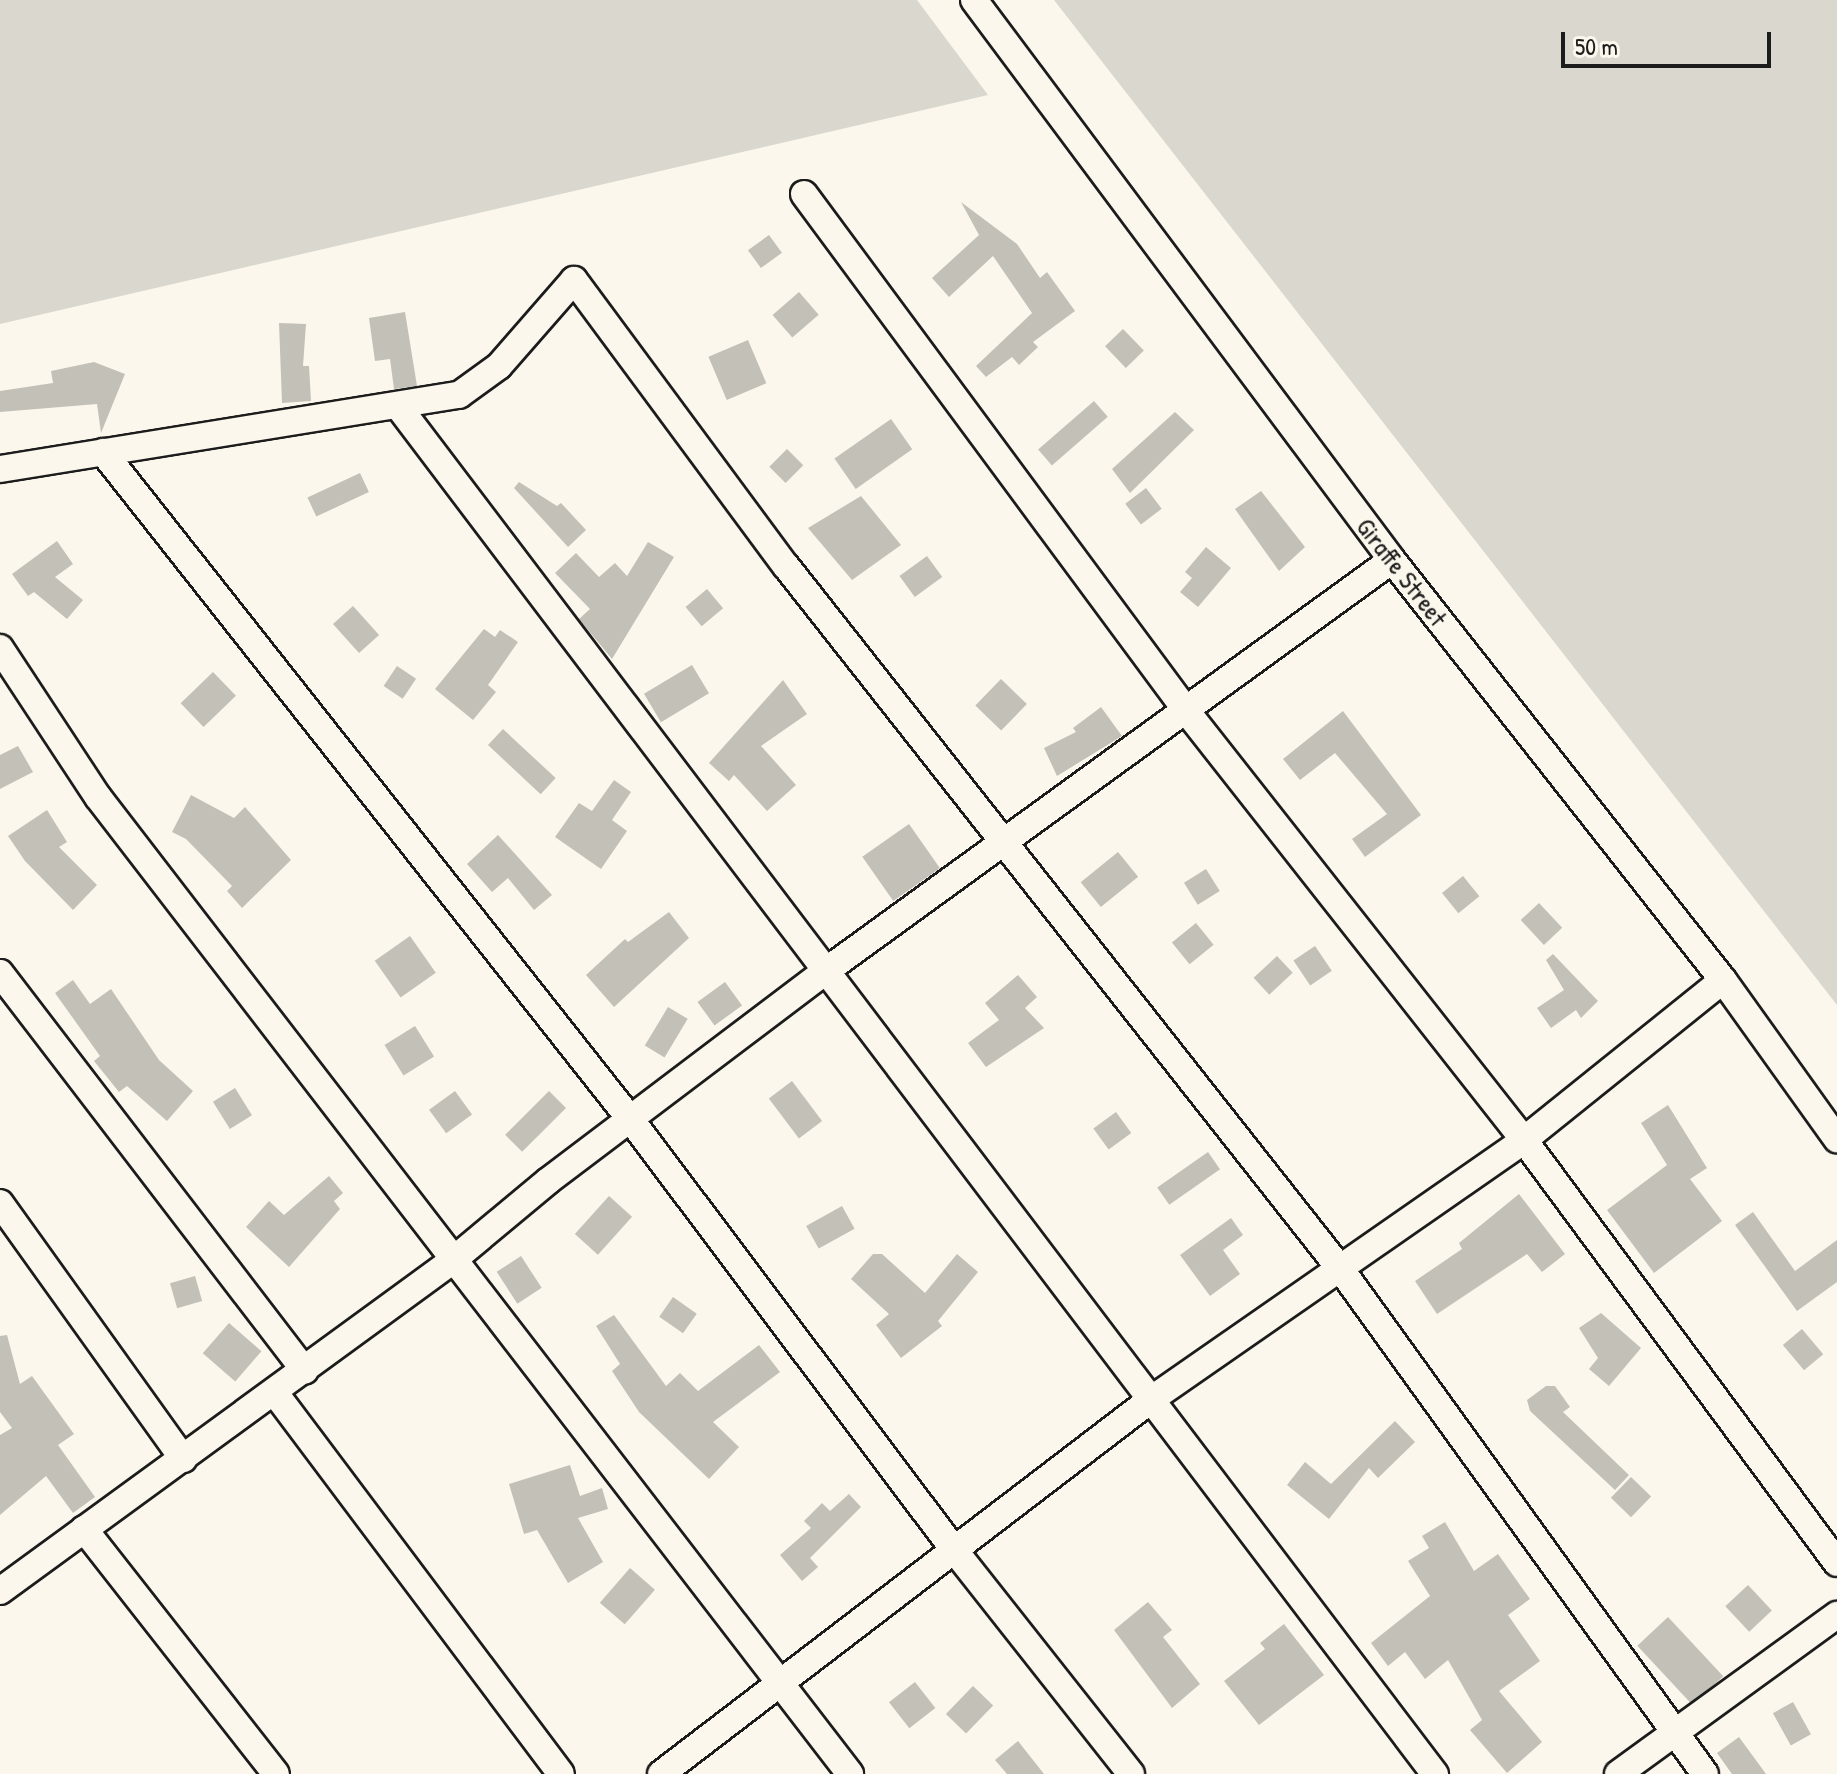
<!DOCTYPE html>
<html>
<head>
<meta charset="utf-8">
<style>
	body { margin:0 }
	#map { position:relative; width:1837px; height:1774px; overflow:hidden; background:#fbf7ec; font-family:"Patrick Hand",sans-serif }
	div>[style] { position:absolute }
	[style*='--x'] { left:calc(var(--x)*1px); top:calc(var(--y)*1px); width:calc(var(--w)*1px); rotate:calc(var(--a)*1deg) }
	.green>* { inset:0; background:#dad7ce }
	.building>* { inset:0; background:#c3c0b8; transform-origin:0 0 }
	.roads { filter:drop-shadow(2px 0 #1c1c1c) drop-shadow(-2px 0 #1c1c1c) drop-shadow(0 2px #1c1c1c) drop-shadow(0 -2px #1c1c1c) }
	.street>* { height:26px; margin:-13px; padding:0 13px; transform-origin:13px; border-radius:13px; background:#fbf7ec }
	span { translate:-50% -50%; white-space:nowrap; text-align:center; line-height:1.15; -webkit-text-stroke:6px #fbf7ec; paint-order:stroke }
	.street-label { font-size:26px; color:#1c1c1c }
	.scale { position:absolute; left:1561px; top:32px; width:210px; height:36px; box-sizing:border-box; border:4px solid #1c1c1c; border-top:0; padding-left:10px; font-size:24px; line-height:28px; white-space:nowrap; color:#1c1c1c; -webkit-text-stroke:6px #fbf7ec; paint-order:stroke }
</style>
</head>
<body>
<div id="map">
	<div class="green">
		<i style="clip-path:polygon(0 0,917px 0,988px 95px,0 324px)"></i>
		<i style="clip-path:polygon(1054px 0,1837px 0,1837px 1005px)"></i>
	</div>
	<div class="building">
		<i style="clip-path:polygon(961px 202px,1017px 244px,1040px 278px,1047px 272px,1075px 311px,1033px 342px,1038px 347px,1019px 365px,1012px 357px,986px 377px,976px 366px,1032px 313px,993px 256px,949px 297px,932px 278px,979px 235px)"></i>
		<i style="left:769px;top:235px;width:22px;height:26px;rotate:54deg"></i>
		<i style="left:799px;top:292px;width:30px;height:35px;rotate:49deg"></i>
		<i style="clip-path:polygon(405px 312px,417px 386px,394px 389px,390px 359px,375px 361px,369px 318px)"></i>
		<i style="clip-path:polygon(279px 323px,306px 324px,303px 366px,309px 366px,311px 401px,282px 403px)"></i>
		<i style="left:1123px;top:329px;width:30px;height:25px;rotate:46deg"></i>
		<i style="left:748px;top:340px;width:47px;height:43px;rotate:67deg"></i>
		<i style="clip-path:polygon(94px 362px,125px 374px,101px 433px,97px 404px,0 412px,0 391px,53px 383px,51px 371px)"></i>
		<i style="left:1094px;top:401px;width:21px;height:74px;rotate:49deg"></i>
		<i style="clip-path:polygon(1175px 412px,1194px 430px,1130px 493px,1112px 469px)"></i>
		<i style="left:891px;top:419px;width:37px;height:69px;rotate:55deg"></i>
		<i style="left:787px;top:449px;width:23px;height:25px;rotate:45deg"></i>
		<i style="left:360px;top:473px;width:21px;height:58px;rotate:65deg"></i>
		<i style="clip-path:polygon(519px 482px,557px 506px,561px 503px,586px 530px,568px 547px,514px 488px)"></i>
		<i style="left:1146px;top:488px;width:26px;height:26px;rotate:53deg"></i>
		<i style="clip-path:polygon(1261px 491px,1305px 547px,1279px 571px,1235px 509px)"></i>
		<i style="clip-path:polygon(861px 496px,901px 545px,852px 580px,808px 528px)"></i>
		<i style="clip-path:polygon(57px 541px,73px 564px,55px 577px,83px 600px,67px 619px,34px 592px,28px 596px,12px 574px)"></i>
		<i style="clip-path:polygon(648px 542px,674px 557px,612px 659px,579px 619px,590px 609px,555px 573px,576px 553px,599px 577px,615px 563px,627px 576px)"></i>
		<i style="clip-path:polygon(1206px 547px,1231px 568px,1198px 607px,1180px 592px,1192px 578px,1185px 572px)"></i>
		<i style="left:927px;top:556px;width:26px;height:34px;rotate:54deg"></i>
		<i style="left:707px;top:589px;width:25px;height:28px;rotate:50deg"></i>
		<i style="left:353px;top:606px;width:39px;height:27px;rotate:48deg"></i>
		<i style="clip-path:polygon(484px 629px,495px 637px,500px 630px,518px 642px,488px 685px,496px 692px,473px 720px,435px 689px)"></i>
		<i style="left:692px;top:665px;width:33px;height:56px;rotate:59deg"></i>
		<i style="left:397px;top:666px;width:23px;height:24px;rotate:34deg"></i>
		<i style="left:213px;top:672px;width:33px;height:45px;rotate:46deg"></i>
		<i style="left:1001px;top:679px;width:36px;height:37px;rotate:44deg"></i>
		<i style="clip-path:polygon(783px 680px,807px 714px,761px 746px,796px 785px,767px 811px,734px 775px,729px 781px,709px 763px)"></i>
		<i style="clip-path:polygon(1101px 707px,1122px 736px,1057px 776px,1044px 748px,1076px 732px,1073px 728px)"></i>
		<i style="clip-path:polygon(1343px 711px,1421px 815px,1365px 857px,1352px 839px,1387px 814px,1335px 753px,1300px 780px,1283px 759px)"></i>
		<i style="left:503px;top:729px;width:72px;height:22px;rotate:43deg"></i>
		<i style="clip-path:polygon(18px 746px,33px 772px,0 789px,0 755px)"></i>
		<i style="clip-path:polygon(614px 780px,631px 792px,612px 820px,627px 831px,601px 869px,555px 837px,579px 803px,592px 811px)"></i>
		<i style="clip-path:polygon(191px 795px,234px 818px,245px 807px,291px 860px,242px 908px,227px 891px,232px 886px,186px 839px,172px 832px)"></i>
		<i style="clip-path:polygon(47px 810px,67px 842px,59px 847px,97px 885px,73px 910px,25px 861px,8px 836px)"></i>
		<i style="left:909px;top:824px;width:54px;height:57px;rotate:55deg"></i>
		<i style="clip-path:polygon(498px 835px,552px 895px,534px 910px,508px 878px,492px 892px,467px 864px)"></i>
		<i style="left:1118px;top:852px;width:32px;height:48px;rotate:51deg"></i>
		<i style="left:1206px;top:869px;width:26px;height:26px;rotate:58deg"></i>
		<i style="left:1463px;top:876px;width:26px;height:27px;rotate:51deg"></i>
		<i style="left:1539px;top:903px;width:34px;height:25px;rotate:47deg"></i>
		<i style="clip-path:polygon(669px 912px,689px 938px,614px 1007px,586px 975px,625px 939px,628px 942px)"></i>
		<i style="left:1196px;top:923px;width:28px;height:31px;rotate:51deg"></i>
		<i style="left:410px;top:936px;width:45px;height:43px;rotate:55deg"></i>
		<i style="left:1315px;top:946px;width:30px;height:26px;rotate:56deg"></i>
		<i style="clip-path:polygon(1553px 954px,1598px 1001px,1581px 1018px,1576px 1010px,1551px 1028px,1537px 1008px,1564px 990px,1546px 960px)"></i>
		<i style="left:1277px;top:956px;width:23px;height:32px;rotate:47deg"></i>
		<i style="clip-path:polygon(1018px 975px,1037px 997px,1025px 1008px,1044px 1028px,986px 1067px,968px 1043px,999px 1020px,985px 1003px)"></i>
		<i style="clip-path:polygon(73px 980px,90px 1004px,111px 989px,159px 1060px,193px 1091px,167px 1121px,127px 1086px,119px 1092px,94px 1061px,100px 1056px,55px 993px)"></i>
		<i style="left:725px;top:982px;width:29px;height:34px;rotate:54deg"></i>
		<i style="left:668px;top:1007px;width:23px;height:45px;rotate:31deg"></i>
		<i style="left:415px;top:1026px;width:36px;height:36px;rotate:58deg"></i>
		<i style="left:792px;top:1081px;width:50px;height:29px;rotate:53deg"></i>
		<i style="left:235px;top:1088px;width:32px;height:26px;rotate:58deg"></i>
		<i style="left:455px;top:1091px;width:29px;height:32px;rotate:54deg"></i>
		<i style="left:549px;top:1091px;width:24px;height:62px;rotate:45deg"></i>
		<i style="clip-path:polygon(1668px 1105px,1707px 1168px,1690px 1179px,1722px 1221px,1654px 1273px,1607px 1210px,1667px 1165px,1641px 1123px)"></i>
		<i style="left:1116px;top:1112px;width:26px;height:28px;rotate:54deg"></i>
		<i style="left:1208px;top:1152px;width:21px;height:62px;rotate:55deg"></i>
		<i style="clip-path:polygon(329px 1176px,343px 1193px,334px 1201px,340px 1209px,289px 1267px,246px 1227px,269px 1201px,284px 1215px)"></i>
		<i style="clip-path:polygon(1519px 1194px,1565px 1254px,1542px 1272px,1527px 1254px,1437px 1314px,1415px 1281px,1462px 1249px,1459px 1243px)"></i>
		<i style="left:609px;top:1196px;width:31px;height:51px;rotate:42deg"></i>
		<i style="left:842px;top:1206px;width:26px;height:41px;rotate:61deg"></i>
		<i style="clip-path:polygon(1753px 1212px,1795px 1271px,1837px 1240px,1837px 1282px,1797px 1311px,1735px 1225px)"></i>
		<i style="clip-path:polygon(1231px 1218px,1243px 1235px,1223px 1250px,1240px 1274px,1210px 1296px,1180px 1255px)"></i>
		<i style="clip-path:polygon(873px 1254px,882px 1254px,925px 1293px,957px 1254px,978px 1272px,938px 1321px,942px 1326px,901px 1358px,876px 1325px,889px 1314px,851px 1279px)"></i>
		<i style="left:521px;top:1256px;width:38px;height:29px;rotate:57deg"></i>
		<i style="left:195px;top:1276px;width:26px;height:26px;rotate:74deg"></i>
		<i style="left:673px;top:1297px;width:29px;height:24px;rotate:35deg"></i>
		<i style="clip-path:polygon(1601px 1313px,1641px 1348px,1609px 1386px,1589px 1369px,1598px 1358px,1579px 1328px)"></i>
		<i style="clip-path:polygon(614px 1315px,666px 1386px,680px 1373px,698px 1391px,759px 1345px,780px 1372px,713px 1422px,739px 1447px,709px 1479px,639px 1412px,612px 1371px,620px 1364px,596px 1326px)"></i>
		<i style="left:229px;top:1323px;width:43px;height:40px;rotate:41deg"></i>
		<i style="left:1802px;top:1329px;width:33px;height:25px;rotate:50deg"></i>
		<i style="clip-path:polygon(7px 1335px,20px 1384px,32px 1376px,74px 1434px,58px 1445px,95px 1497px,73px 1513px,46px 1476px,0 1515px,0 1435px,12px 1428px,0 1412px,0 1336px)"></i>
		<i style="clip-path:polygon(1546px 1386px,1555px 1386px,1570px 1407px,1563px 1412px,1629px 1475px,1615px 1490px,1530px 1411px,1527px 1400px)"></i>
		<i style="clip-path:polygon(1395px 1421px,1415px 1442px,1378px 1478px,1369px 1468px,1329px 1519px,1287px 1485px,1305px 1462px,1331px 1484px)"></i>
		<i style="clip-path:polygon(570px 1465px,580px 1496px,602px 1488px,608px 1509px,578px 1518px,603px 1562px,568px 1583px,537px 1530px,524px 1534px,509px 1484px)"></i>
		<i style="left:1631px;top:1477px;width:28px;height:29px;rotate:44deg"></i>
		<i style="clip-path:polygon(849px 1494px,861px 1507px,810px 1558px,818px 1567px,802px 1581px,780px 1555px,811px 1528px,804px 1521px,822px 1503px,830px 1511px)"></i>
		<i style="clip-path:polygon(1445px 1522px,1474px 1571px,1498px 1554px,1530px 1599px,1508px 1615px,1540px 1661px,1499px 1691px,1542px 1742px,1507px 1773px,1470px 1730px,1482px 1720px,1448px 1660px,1425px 1679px,1405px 1652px,1388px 1666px,1371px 1643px,1430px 1596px,1408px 1561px,1429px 1548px,1422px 1536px)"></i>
		<i style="left:630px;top:1568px;width:33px;height:46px;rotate:41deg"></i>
		<i style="left:1748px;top:1585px;width:35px;height:31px;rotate:47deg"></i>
		<i style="clip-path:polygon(1148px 1602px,1172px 1630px,1163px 1637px,1200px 1684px,1172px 1708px,1114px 1630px)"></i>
		<i style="left:1668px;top:1617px;width:81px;height:42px;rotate:47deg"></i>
		<i style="clip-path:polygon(1284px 1624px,1324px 1675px,1259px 1725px,1224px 1681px,1265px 1649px,1260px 1643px)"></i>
		<i style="left:915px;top:1682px;width:33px;height:33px;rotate:52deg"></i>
		<i style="left:973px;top:1686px;width:28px;height:39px;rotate:44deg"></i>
		<i style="left:1793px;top:1702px;width:37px;height:23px;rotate:61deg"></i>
		<i style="clip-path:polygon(1739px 1737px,1766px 1774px,1732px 1774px,1717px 1753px)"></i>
		<i style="clip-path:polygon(1018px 1741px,1044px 1774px,1007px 1774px,995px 1760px)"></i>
	</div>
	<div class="roads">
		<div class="street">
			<i style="--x:974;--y:0;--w:699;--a:53.26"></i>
			<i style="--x:1392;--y:560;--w:535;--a:51.76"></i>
			<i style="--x:1723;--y:980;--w:196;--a:54.4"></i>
			<i style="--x:804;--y:194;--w:646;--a:53.5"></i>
			<i style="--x:1188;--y:713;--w:543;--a:51.8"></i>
			<i style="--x:1524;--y:1140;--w:526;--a:53.5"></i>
			<i style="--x:398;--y:406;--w:1717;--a:52.84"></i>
			<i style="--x:103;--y:452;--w:851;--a:51.68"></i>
			<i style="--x:631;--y:1120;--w:539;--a:53.07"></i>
			<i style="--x:955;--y:1551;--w:284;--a:51.7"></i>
			<i style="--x:0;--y:469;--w:465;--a:-9.2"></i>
			<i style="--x:459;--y:395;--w:49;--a:-35.9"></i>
			<i style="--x:499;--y:366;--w:114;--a:-48.9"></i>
			<i style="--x:574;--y:280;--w:356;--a:53.5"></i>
			<i style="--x:786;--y:566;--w:898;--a:51.74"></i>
			<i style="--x:1342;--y:1271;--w:620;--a:54.18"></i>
			<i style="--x:0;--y:648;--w:178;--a:56.7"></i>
			<i style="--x:98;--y:797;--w:1233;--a:52.41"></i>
			<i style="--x:0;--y:973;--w:501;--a:52.54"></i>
			<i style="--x:0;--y:1203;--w:315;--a:54.4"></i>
			<i style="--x:275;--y:1393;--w:476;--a:53.1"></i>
			<i style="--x:84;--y:1529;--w:311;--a:51.9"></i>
			<i style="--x:0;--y:1591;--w:560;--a:-36.13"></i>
			<i style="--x:452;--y:1261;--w:125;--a:-39.8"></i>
			<i style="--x:548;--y:1181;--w:345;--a:-37.1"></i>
			<i style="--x:823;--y:973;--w:703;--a:-35.97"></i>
			<i style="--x:661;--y:1774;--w:614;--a:-37.39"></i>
			<i style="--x:1149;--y:1401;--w:457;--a:-34.8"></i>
			<i style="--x:1524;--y:1140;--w:255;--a:-38.8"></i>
			<i style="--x:1618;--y:1774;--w:271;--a:-36"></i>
		</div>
	</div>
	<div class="street-label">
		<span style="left:1402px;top:572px;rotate:52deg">Giraffe Street</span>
	</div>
	<div class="scale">50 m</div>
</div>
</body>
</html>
